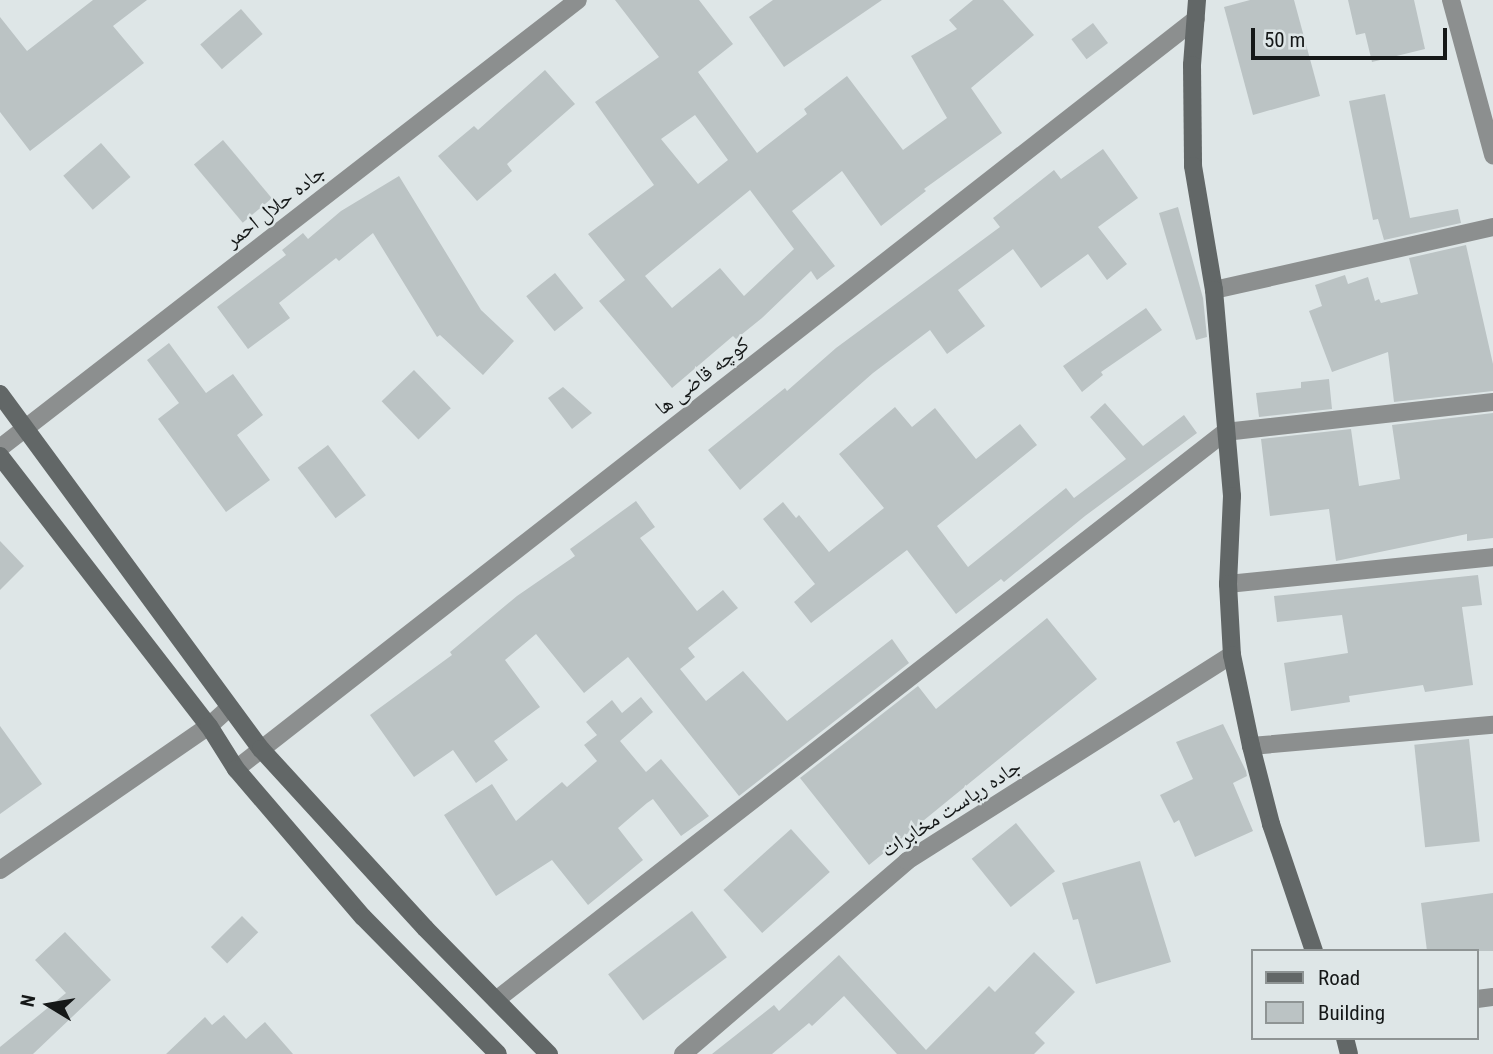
<!DOCTYPE html>
<html>
<head>
<meta charset="utf-8">
<style>
	body { margin:0 }
	#map { position:relative; width:1493px; height:1054px; overflow:hidden; background:#dee6e7; font-family:"Roboto Condensed","Noto Naskh Arabic",sans-serif }
	div>[style] { position:absolute }
	[style*='--x'] { left:calc(var(--x)*1px); top:calc(var(--y)*1px); width:calc(var(--w)*1px); rotate:calc(var(--a)*1deg) }
	.building>* { inset:0; background:#bbc3c4; transform-origin:0 0 }
	.street>* { height:18px; margin:-9px; padding:0 9px; transform-origin:9px; border-radius:9px; background:#8c8f8f }
	.secondary>* { height:18px; margin:-9px; padding:0 9px; transform-origin:9px; border-radius:9px; background:#626767 }
	span { translate:-50% -50%; white-space:nowrap; text-align:center; line-height:1.15; -webkit-text-stroke:5px #dee6e7; paint-order:stroke }
	.street-label { font-size:21px; color:#151818 }
	.legend { position:absolute; left:1251px; top:949px; width:228px; height:91px; box-sizing:border-box; background:#dee6e7; border:2px solid #8e9494; margin:0; padding:9px 12px; list-style:none; font-size:21px; color:#151818 }
	.legend li { display:flex; align-items:center; gap:14px; height:35px }
	.legend b { width:35px; border:2px solid #8e9494 }
	.north { position:absolute; left:14px; top:970px; width:70px; height:70px; -webkit-text-stroke:5px #dee6e7; paint-order:stroke; rotate:281deg; font-size:19px; font-weight:700; line-height:28px; text-align:center; color:#151818 }
	.north::after { content:''; display:block; margin:auto; width:24px; height:32px; background:#151818; clip-path:polygon(50% 0,100% 100%,50% 72%,0 100%) }
	.scale { position:absolute; left:1251px; top:28px; width:196px; height:32px; box-sizing:border-box; border:4px solid #151818; border-top:0; padding-left:9px; font-size:21px; line-height:24px; white-space:nowrap; color:#151818; -webkit-text-stroke:5px #dee6e7; paint-order:stroke }
</style>
</head>
<body>
<div id="map">
	<div class="building">
		<i style="clip-path:polygon(93px 0,147px 0,113px 26px,144px 63px,30px 151px,0 112px,0 17px,27px 51px)"></i>
		<i style="clip-path:polygon(evenodd,615px 0,699px 0,733px 44px,698px 72px,757px 153px,807px 114px,804px 109px,847px 76px,903px 150px,947px 118px,911px 56px,957px 29px,949px 20px,973px 0,1003px 0,1034px 35px,971px 88px,1002px 133px,924px 189px,926px 191px,881px 226px,842px 171px,792px 211px,835px 266px,817px 280px,811px 271px,762px 318px,736px 339px,733px 336px,672px 388px,599px 301px,625px 280px,588px 234px,654px 185px,595px 102px,659px 57px,615px 0,695px 115px,728px 160px,698px 184px,661px 139px,695px 115px,615px 0,750px 190px,794px 249px,744px 296px,720px 268px,672px 308px,645px 276px,750px 190px)"></i>
		<i style="clip-path:polygon(773px 0,882px 0,784px 67px,749px 17px)"></i>
		<i style="clip-path:polygon(1250px 0,1294px 0,1320px 96px,1253px 115px,1224px 7px)"></i>
		<i style="clip-path:polygon(1348px 0,1414px 0,1425px 49px,1372px 62px,1365px 33px,1356px 35px)"></i>
		<i style="left:241px;top:9px;width:33px;height:54px;rotate:49deg"></i>
		<i style="left:1093px;top:23px;width:25px;height:27px;rotate:53deg"></i>
		<i style="clip-path:polygon(545px 70px,575px 104px,507px 164px,512px 171px,477px 201px,438px 156px,474px 126px,478px 130px)"></i>
		<i style="clip-path:polygon(1385px 94px,1410px 218px,1458px 209px,1461px 223px,1384px 240px,1378px 219px,1373px 220px,1349px 101px)"></i>
		<i style="left:223px;top:140px;width:76px;height:38px;rotate:50deg"></i>
		<i style="left:101px;top:143px;width:45px;height:50px;rotate:49deg"></i>
		<i style="clip-path:polygon(1103px 149px,1138px 198px,1098px 227px,1127px 264px,1107px 280px,1088px 254px,1041px 288px,1013px 249px,958px 290px,985px 326px,947px 354px,930px 330px,873px 373px,740px 490px,708px 450px,785px 388px,787px 391px,836px 348px,1000px 227px,993px 218px,1054px 170px,1061px 179px)"></i>
		<i style="clip-path:polygon(399px 176px,481px 310px,514px 341px,483px 375px,440px 335px,437px 337px,373px 233px,339px 261px,336px 258px,279px 303px,290px 318px,248px 349px,217px 307px,286px 255px,282px 250px,303px 233px,308px 239px,341px 211px)"></i>
		<i style="clip-path:polygon(1178px 207px,1203px 298px,1207px 337px,1196px 340px,1159px 213px)"></i>
		<i style="clip-path:polygon(1466px 245px,1493px 364px,1493px 391px,1394px 402px,1388px 352px,1332px 372px,1309px 311px,1322px 306px,1315px 285px,1345px 275px,1348px 284px,1368px 277px,1375px 301px,1379px 299px,1381px 303px,1418px 294px,1409px 258px)"></i>
		<i style="left:555px;top:273px;width:45px;height:37px;rotate:51deg"></i>
		<i style="clip-path:polygon(1146px 308px,1162px 330px,1101px 372px,1103px 375px,1082px 392px,1063px 366px)"></i>
		<i style="clip-path:polygon(169px 343px,206px 393px,233px 374px,263px 415px,237px 435px,270px 480px,226px 512px,158px 419px,179px 403px,147px 360px)"></i>
		<i style="left:414px;top:370px;width:53px;height:45px;rotate:46deg"></i>
		<i style="clip-path:polygon(1329px 379px,1332px 409px,1259px 417px,1256px 393px,1301px 388px,1301px 382px)"></i>
		<i style="clip-path:polygon(563px 387px,592px 413px,572px 429px,548px 398px)"></i>
		<i style="clip-path:polygon(1105px 403px,1143px 446px,1184px 415px,1197px 433px,1085px 516px,1004px 582px,1001px 579px,956px 614px,907px 550px,811px 623px,794px 602px,815px 584px,763px 519px,783px 502px,796px 518px,799px 515px,829px 552px,884px 508px,839px 454px,895px 407px,912px 427px,935px 408px,976px 459px,1020px 424px,1037px 445px,937px 526px,968px 567px,1066px 488px,1074px 498px,1126px 459px,1090px 417px)"></i>
		<i style="clip-path:polygon(1493px 413px,1493px 538px,1467px 541px,1467px 534px,1336px 561px,1329px 509px,1270px 516px,1261px 439px,1351px 429px,1359px 486px,1400px 479px,1392px 425px)"></i>
		<i style="left:328px;top:445px;width:63px;height:38px;rotate:53deg"></i>
		<i style="clip-path:polygon(636px 501px,655px 527px,640px 538px,697px 611px,723px 590px,738px 608px,688px 648px,695px 657px,680px 669px,706px 701px,743px 671px,787px 721px,892px 639px,909px 663px,739px 796px,628px 657px,584px 693px,536px 634px,505px 660px,540px 707px,494px 741px,508px 760px,476px 783px,453px 750px,414px 777px,370px 715px,452px 655px,450px 652px,517px 596px,575px 556px,570px 549px)"></i>
		<i style="clip-path:polygon(0 541px,24px 566px,0 590px)"></i>
		<i style="clip-path:polygon(1478px 575px,1482px 605px,1462px 607px,1473px 685px,1425px 692px,1423px 685px,1349px 696px,1350px 702px,1291px 711px,1284px 663px,1348px 653px,1342px 615px,1277px 622px,1274px 596px)"></i>
		<i style="clip-path:polygon(1047px 618px,1097px 679px,869px 865px,800px 778px,918px 686px,936px 709px)"></i>
		<i style="clip-path:polygon(641px 697px,653px 712px,620px 741px,646px 772px,661px 759px,709px 816px,681px 836px,653px 799px,647px 803px,618px 828px,643px 860px,588px 905px,552px 860px,496px 896px,444px 815px,492px 784px,516px 821px,562px 782px,567px 787px,597px 761px,584px 745px,597px 735px,586px 722px,612px 700px,622px 713px)"></i>
		<i style="clip-path:polygon(1223px 724px,1246px 771px,1247px 776px,1233px 783px,1253px 831px,1195px 857px,1179px 820px,1174px 823px,1160px 795px,1193px 779px,1176px 742px)"></i>
		<i style="clip-path:polygon(0 726px,42px 784px,0 814px)"></i>
		<i style="left:1469px;top:739px;width:103px;height:55px;rotate:84deg"></i>
		<i style="left:1016px;top:823px;width:62px;height:57px;rotate:51deg"></i>
		<i style="left:791px;top:829px;width:58px;height:91px;rotate:48deg"></i>
		<i style="clip-path:polygon(1140px 861px,1171px 962px,1096px 984px,1078px 919px,1073px 920px,1062px 883px)"></i>
		<i style="clip-path:polygon(1493px 893px,1493px 951px,1427px 951px,1421px 903px)"></i>
		<i style="left:692px;top:911px;width:58px;height:105px;rotate:53deg"></i>
		<i style="left:242px;top:916px;width:23px;height:44px;rotate:45deg"></i>
		<i style="clip-path:polygon(65px 932px,111px 980px,33px 1054px,0 1054px,0 1047px,66px 993px,35px 960px)"></i>
		<i style="clip-path:polygon(1034px 952px,1075px 992px,1035px 1033px,1045px 1043px,1034px 1054px,897px 1054px,844px 996px,812px 1026px,809px 1023px,772px 1054px,712px 1054px,774px 1005px,779px 1011px,839px 955px,926px 1050px,989px 986px,995px 992px)"></i>
		<i style="clip-path:polygon(224px 1015px,246px 1039px,265px 1022px,293px 1054px,166px 1054px,205px 1017px,212px 1025px)"></i>
	</div>
	<div class="street">
		<i style="--x:1451;--y:0;--w:161;--a:74.8"></i>
		<i style="--x:1214;--y:290;--w:286;--a:-12.7"></i>
		<i style="--x:0;--y:448;--w:731;--a:-37.78"></i>
		<i style="--x:1228;--y:584;--w:266;--a:-5.8"></i>
		<i style="--x:1251;--y:746;--w:243;--a:-5"></i>
		<i style="--x:236;--y:769;--w:1218;--a:-38"></i>
		<i style="--x:0;--y:870;--w:254;--a:-34.6"></i>
		<i style="--x:209;--y:726;--w:27;--a:-42"></i>
		<i style="--x:1477;--y:999;--w:16;--a:-7"></i>
		<i style="--x:496;--y:1000;--w:924;--a:-37.92"></i>
		<i style="--x:1225;--y:432;--w:270;--a:-6.4"></i>
		<i style="--x:683;--y:1054;--w:296;--a:-40.7"></i>
		<i style="--x:907;--y:861;--w:385;--a:-32.4"></i>
	</div>
	<div class="secondary">
		<i style="--x:1197;--y:0;--w:65;--a:94.4"></i>
		<i style="--x:1192;--y:65;--w:101;--a:89.4"></i>
		<i style="--x:1193;--y:166;--w:126;--a:80.4"></i>
		<i style="--x:1214;--y:290;--w:207;--a:85"></i>
		<i style="--x:1232;--y:496;--w:88;--a:92.6"></i>
		<i style="--x:1228;--y:584;--w:71;--a:86.8"></i>
		<i style="--x:1232;--y:655;--w:93;--a:78.2"></i>
		<i style="--x:1251;--y:746;--w:81;--a:75.6"></i>
		<i style="--x:1271;--y:824;--w:134;--a:71.3"></i>
		<i style="--x:0;--y:394;--w:441;--a:53.7"></i>
		<i style="--x:261;--y:749;--w:243;--a:47.5"></i>
		<i style="--x:425;--y:928;--w:177;--a:45.5"></i>
		<i style="--x:0;--y:456;--w:341;--a:52.3"></i>
		<i style="--x:209;--y:726;--w:51;--a:57.9"></i>
		<i style="--x:236;--y:769;--w:195;--a:49.4"></i>
		<i style="--x:363;--y:917;--w:192;--a:45.4"></i>
		<i style="--x:1345;--y:1038;--w:16;--a:76"></i>
	</div>
	<div class="street-label">
		<span style="left:275px;top:206px;rotate:-38deg">جاده حلال احمر</span>
		<span style="left:702px;top:376px;rotate:-38deg">کوچه قاضی ها</span>
		<span style="left:951px;top:808px;rotate:-33deg">جاده ریاست مخابرات</span>
	</div>
	<ul class="legend">
	<li><b style="height:9px;background:#626767"></b>Road</li>
	<li><b style="height:19px;background:#bbc3c4"></b>Building</li>
	</ul>
	<div class="north">N</div>
	<div class="scale">50 m</div>
</div>
</body>
</html>
